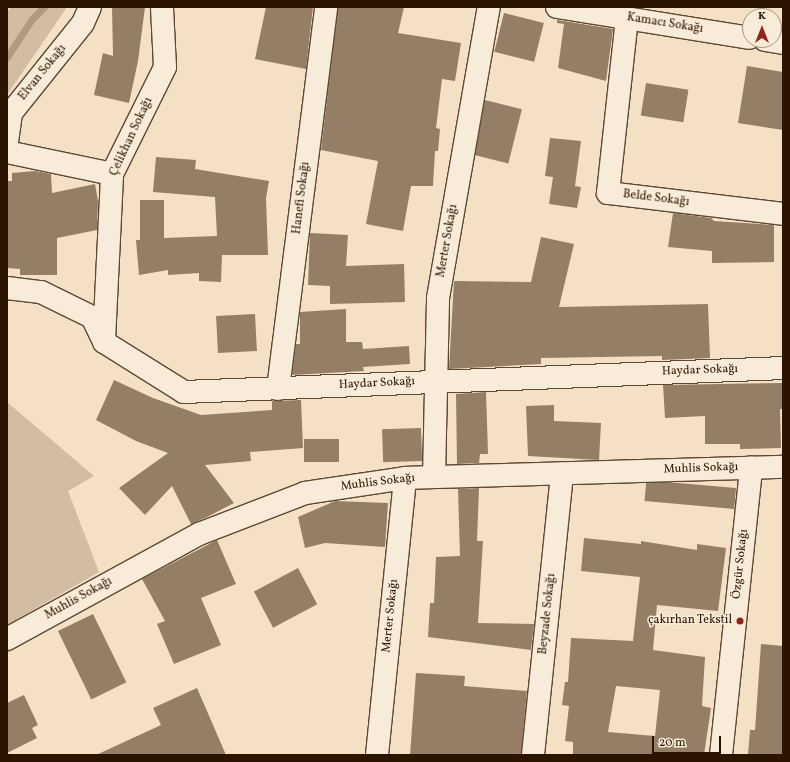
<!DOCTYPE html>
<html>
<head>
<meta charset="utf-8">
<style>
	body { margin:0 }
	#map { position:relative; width:790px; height:762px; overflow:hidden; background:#f4e0c4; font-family:Vollkorn,serif }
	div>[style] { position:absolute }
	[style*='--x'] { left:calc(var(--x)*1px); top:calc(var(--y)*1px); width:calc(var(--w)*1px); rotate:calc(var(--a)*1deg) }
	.green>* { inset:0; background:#d2bda3 }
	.stream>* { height:7px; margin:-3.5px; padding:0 3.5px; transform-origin:3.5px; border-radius:3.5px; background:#b09b81 }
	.building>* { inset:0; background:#947f66; transform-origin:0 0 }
	.roads { filter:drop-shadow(1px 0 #5d4831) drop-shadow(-1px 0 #5d4831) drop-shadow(0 1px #5d4831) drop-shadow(0 -1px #5d4831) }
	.street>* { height:22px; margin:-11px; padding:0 11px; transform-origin:11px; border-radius:11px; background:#f8ebd9 }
	.dots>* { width:11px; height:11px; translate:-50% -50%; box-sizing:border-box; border:2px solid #f8ebd9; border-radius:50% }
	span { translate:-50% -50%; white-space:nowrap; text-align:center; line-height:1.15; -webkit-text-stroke:3px #f8ebd9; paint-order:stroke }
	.street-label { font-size:12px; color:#2b1500 }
	.poi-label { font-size:12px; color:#2b1500 }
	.right { translate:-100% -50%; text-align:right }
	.frame { position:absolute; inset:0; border:8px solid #2b1500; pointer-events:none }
	.north { position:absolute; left:742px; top:8px; width:40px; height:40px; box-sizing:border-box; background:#f8ebd9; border:1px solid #a69582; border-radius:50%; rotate:0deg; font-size:11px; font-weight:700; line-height:16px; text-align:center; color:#2b1500 }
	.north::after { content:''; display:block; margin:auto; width:14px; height:18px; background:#8f2418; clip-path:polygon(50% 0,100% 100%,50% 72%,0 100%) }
	.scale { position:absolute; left:652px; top:736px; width:69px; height:18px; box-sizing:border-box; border:2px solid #2b1500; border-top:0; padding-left:5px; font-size:12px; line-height:14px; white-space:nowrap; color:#2b1500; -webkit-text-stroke:3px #f8ebd9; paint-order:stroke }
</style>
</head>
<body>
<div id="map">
	<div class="green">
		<i style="clip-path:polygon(11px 7px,67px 7px,7px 95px,7px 12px)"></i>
		<i style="clip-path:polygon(7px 402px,94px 476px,68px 491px,99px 572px,7px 625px)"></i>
	</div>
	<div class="stream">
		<i style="--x:7;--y:57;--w:45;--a:-56.7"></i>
		<i style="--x:32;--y:19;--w:17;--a:-45"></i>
	</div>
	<div class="building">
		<i style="clip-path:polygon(112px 7px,145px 7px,138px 61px,129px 103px,94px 95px,103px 53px,113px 56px)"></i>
		<i style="clip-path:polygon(266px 7px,313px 7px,306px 69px,255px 59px)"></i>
		<i style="clip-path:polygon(338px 7px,404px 7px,398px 33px,461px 43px,455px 81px,442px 79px,436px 128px,440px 129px,438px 151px,435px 151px,433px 186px,411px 186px,403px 231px,366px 224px,378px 161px,321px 150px)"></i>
		<i style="left:504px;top:13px;width:41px;height:40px;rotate:14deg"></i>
		<i style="clip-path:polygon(557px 20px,613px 29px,606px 81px,558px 68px,564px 24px,557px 23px)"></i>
		<i style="clip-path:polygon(747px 66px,783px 72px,783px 130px,738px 123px)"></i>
		<i style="left:646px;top:83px;width:43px;height:33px;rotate:9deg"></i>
		<i style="left:485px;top:100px;width:38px;height:56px;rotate:14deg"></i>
		<i style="clip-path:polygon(550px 138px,581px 141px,575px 186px,581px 187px,577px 208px,549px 204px,553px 177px,545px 176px)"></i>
		<i style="clip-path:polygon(156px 157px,196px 160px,195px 169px,269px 181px,266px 198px,268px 255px,222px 255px,221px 282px,199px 281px,199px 273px,168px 275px,168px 270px,139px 275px,136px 240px,140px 240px,140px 200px,164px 200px,164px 238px,217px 236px,215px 197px,153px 192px)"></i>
		<i style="clip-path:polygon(35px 171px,51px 174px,52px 193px,95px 184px,98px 201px,97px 230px,57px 238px,57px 275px,20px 275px,20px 269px,7px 268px,7px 181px,12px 181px,12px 173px)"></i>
		<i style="clip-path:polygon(673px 213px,711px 218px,714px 221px,774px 225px,774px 262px,712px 263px,712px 251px,668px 247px)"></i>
		<i style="clip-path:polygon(310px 233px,348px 235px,346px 266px,404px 264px,405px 302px,330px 304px,330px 286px,308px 285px)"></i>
		<i style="clip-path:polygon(541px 237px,574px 244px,559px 307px,708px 304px,710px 358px,662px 360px,662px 356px,541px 358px,541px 364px,449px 369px,454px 281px,531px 282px)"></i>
		<i style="clip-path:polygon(346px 309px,346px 342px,362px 342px,363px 349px,409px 346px,410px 364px,363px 367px,364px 371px,292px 375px,296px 344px,300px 344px,300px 312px)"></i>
		<i style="left:255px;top:314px;width:37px;height:39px;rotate:87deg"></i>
		<i style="clip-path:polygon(114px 380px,153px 398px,201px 415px,272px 410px,272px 401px,301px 400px,303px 448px,250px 452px,251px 461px,205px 465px,234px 503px,207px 517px,191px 524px,172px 486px,145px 515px,119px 488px,168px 453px,136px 441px,96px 420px)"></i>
		<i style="clip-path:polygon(783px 383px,783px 409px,780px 409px,781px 448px,740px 449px,740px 444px,705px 444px,705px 416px,665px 418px,663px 385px)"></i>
		<i style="clip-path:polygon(486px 392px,488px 454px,480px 454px,479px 463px,457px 464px,456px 394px)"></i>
		<i style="clip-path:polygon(554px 405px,554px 421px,601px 423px,599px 460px,528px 456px,526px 406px)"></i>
		<i style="left:421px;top:428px;width:33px;height:39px;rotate:88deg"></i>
		<i style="left:304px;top:439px;width:35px;height:23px"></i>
		<i style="clip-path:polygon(479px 488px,477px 541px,483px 541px,478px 623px,534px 624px,531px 650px,428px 637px,430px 603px,434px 603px,436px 557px,460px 556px,458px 489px)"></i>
		<i style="left:736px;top:488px;width:21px;height:90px;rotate:95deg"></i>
		<i style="clip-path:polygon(335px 501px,388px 503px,385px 547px,325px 543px,305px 548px,298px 517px)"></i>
		<i style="clip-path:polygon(evenodd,584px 538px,641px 544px,641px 541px,697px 550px,697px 544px,726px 548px,718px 611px,657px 605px,653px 650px,705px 657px,702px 706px,711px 708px,704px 755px,573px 755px,573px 742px,565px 741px,569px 706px,562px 705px,565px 682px,568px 682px,571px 638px,633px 641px,640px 577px,581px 571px,584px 538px,616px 686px,660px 690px,655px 736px,608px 732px,616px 686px)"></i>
		<i style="clip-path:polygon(217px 540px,236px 584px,201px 598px,221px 645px,174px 664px,157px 624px,165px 621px,142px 579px)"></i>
		<i style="left:298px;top:568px;width:41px;height:50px;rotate:62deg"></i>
		<i style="left:93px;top:614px;width:76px;height:39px;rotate:64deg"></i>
		<i style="clip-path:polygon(761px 644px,783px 646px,783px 755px,748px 755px,750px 730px,755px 730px)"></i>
		<i style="clip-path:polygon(416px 673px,465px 676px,464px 686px,527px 691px,521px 755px,410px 755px)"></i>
		<i style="clip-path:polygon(197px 688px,226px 755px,96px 755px,161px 725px,153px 708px)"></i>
		<i style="clip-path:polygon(24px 695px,38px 725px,32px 728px,37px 738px,7px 753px,7px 703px)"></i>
	</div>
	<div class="roads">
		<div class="street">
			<i style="--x:557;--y:7;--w:195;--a:9.1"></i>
			<i style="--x:627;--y:18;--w:176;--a:96.2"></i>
			<i style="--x:608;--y:193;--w:176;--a:6.8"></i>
			<i style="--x:765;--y:40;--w:18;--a:9"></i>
			<i style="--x:7;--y:142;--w:29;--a:-82"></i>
			<i style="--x:11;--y:113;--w:115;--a:-51.3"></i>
			<i style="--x:83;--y:23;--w:17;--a:-66"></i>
			<i style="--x:7;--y:152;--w:107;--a:11.8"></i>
			<i style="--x:7;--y:288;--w:34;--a:7"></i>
			<i style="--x:41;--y:292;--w:57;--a:26.1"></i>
			<i style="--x:92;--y:317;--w:28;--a:64"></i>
			<i style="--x:104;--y:342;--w:94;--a:32"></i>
			<i style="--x:184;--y:392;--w:599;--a:-2.29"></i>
			<i style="--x:104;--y:340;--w:166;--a:-87.2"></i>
			<i style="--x:112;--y:174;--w:119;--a:-63.6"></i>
			<i style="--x:165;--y:67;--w:60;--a:-92.9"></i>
			<i style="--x:278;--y:389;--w:385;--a:-82.8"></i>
			<i style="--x:434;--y:477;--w:179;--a:-88.7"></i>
			<i style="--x:438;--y:298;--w:295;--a:-80.1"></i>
			<i style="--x:7;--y:639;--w:219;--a:-28.7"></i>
			<i style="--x:199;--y:534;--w:114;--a:-21.1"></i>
			<i style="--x:305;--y:493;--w:101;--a:-8.5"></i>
			<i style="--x:405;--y:478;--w:378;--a:-1.7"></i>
			<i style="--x:377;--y:755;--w:278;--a:-84.2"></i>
			<i style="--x:533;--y:755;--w:283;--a:-84.1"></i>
			<i style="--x:721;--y:755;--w:289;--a:-84"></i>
		</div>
	</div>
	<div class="dots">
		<i style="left:740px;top:621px;background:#8f2418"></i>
	</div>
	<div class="street-label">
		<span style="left:665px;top:24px;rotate:9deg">Kamacı Sokağı</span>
		<span style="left:43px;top:73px;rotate:-51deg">Elvan Sokağı</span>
		<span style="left:132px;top:137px;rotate:-65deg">Çelikhan Sokağı</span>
		<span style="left:302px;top:198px;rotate:-83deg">Hanefi Sokağı</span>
		<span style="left:656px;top:199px;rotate:7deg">Belde Sokağı</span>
		<span style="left:448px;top:241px;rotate:-80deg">Merter Sokağı</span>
		<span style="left:700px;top:371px;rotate:-2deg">Haydar Sokağı</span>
		<span style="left:377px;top:384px;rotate:-3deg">Haydar Sokağı</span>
		<span style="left:701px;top:469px;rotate:-2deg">Muhlis Sokağı</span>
		<span style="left:378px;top:483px;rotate:-7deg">Muhlis Sokağı</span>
		<span style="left:741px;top:564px;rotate:-84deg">Özgür Sokağı</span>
		<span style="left:79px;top:599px;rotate:-29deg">Muhlis Sokağı</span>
		<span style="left:548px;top:614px;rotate:-84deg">Beyzade Sokağı</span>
		<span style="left:391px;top:616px;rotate:-84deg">Merter Sokağı</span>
	</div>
	<div class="poi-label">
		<span class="right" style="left:732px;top:621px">çakırhan Tekstil</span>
	</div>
	<div class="frame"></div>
	<div class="north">K</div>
	<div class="scale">20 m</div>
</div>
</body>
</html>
